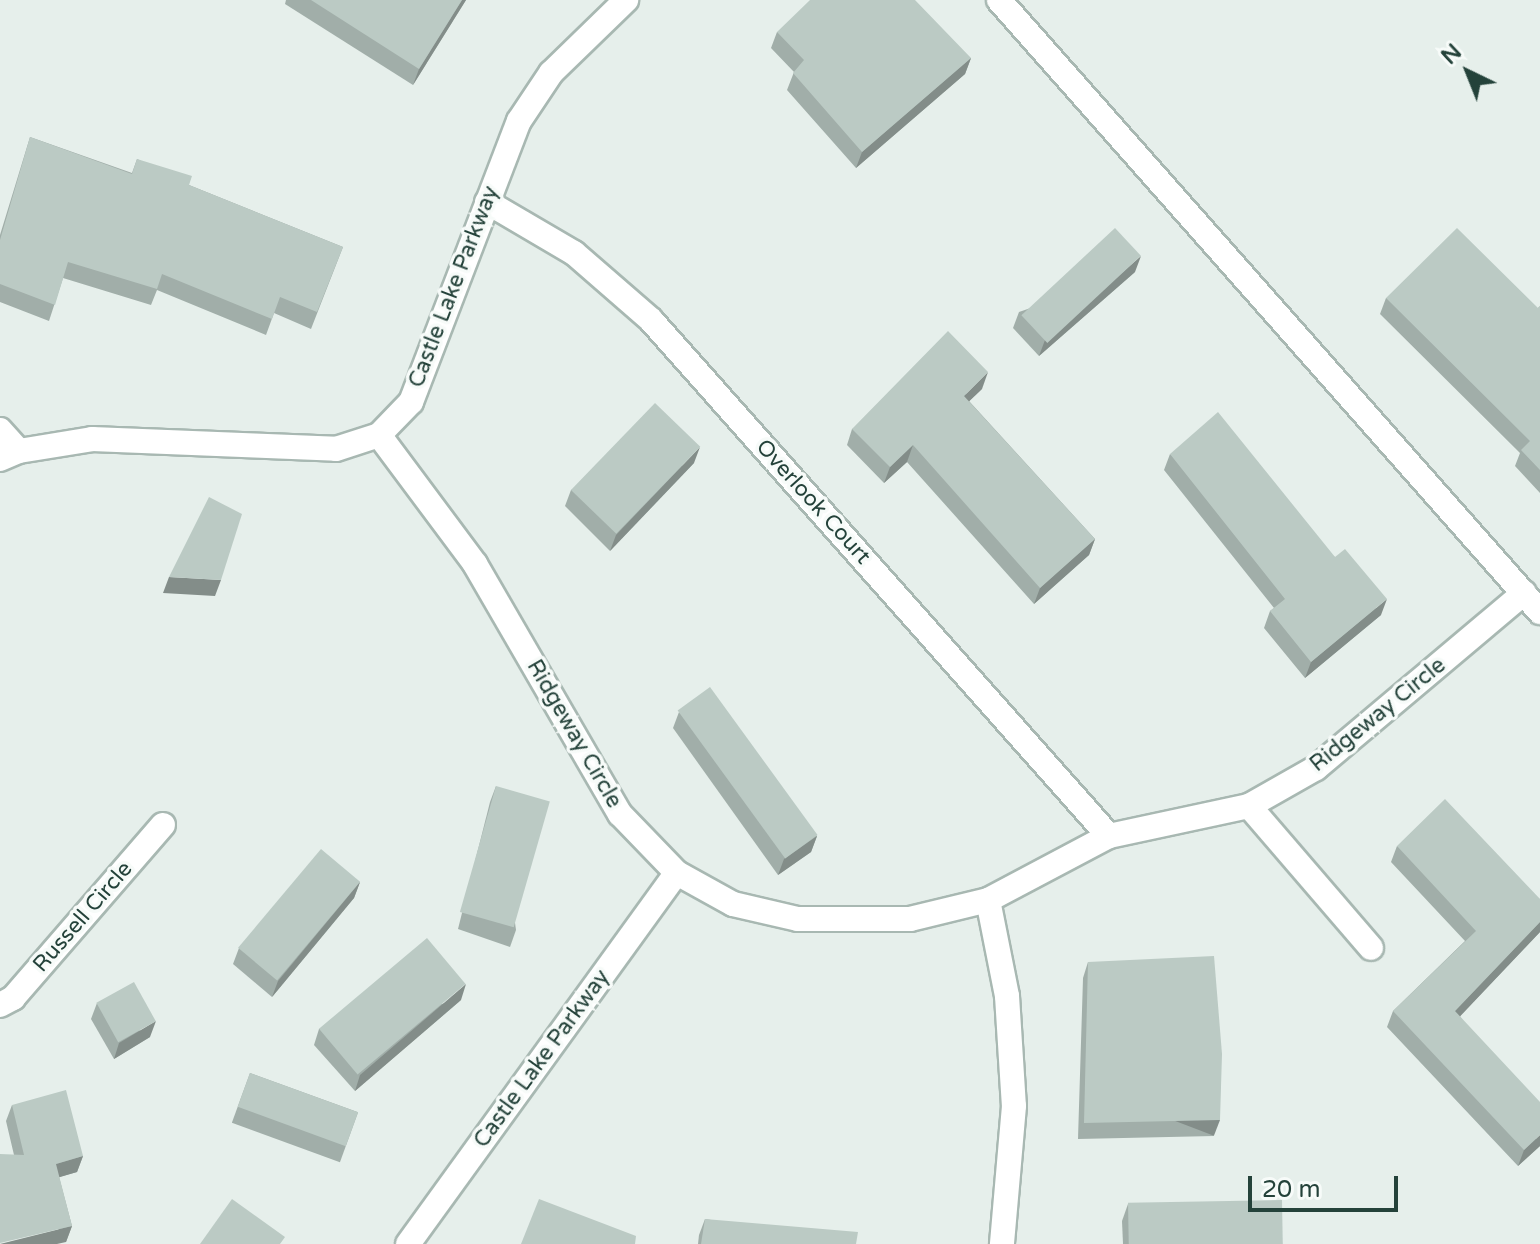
<!DOCTYPE html>
<html>
<head>
<meta charset="utf-8">
<style>
	body { margin:0 }
	#map { position:relative; width:1540px; height:1244px; overflow:hidden; background:#e6efeb; font-family:"Varela Round",sans-serif }
	div>[style] { position:absolute }
	[style*='--x'] { left:calc(var(--x)*1px); top:calc(var(--y)*1px); width:calc(var(--w)*1px); rotate:calc(var(--a)*1deg) }
	.roads { filter:drop-shadow(2px 0 #a8b8b2) drop-shadow(-2px 0 #a8b8b2) drop-shadow(0 2px #a8b8b2) drop-shadow(0 -2px #a8b8b2) }
	.street>* { height:24px; margin:-12px; padding:0 12px; transform-origin:12px; border-radius:12px; background:#fff }
	.wall>* { inset:0; background:#a1aea9; transform-origin:0 0 }
	.shaded-wall>* { inset:0; background:#838d89; transform-origin:0 0 }
	.building>* { inset:0; background:#bbcac4; transform-origin:0 0 }
	span { translate:-50% -50%; white-space:nowrap; text-align:center; line-height:1.15; -webkit-text-stroke:7px #f7fbf9; paint-order:stroke }
	.street-label { font-size:22px; color:#24423a }
	.north { position:absolute; left:1428px; top:32px; width:80px; height:80px; -webkit-text-stroke:6px #f7fbf9; paint-order:stroke; rotate:317deg; font-size:22px; font-weight:700; line-height:32px; text-align:center; color:#24423a }
	.north::after { content:''; display:block; margin:auto; width:28px; height:36px; background:#24423a; clip-path:polygon(50% 0,100% 100%,50% 72%,0 100%) }
	.scale { position:absolute; left:1248px; top:1176px; width:150px; height:36px; box-sizing:border-box; border:4px solid #24423a; border-top:0; padding-left:10px; font-size:24px; line-height:28px; white-space:nowrap; color:#24423a; -webkit-text-stroke:6px #f7fbf9; paint-order:stroke }
</style>
</head>
<body>
<div id="map">
	<div class="roads">
		<div class="street">
			<i style="--x:999;--y:0;--w:817;--a:48.52"></i>
			<i style="--x:487;--y:202;--w:101;--a:30.4"></i>
			<i style="--x:574;--y:253;--w:102;--a:41"></i>
			<i style="--x:651;--y:320;--w:690;--a:48.41"></i>
			<i style="--x:0;--y:430;--w:28;--a:48"></i>
			<i style="--x:379;--y:435;--w:161;--a:53.3"></i>
			<i style="--x:475;--y:564;--w:289;--a:59.9"></i>
			<i style="--x:620;--y:814;--w:82;--a:46"></i>
			<i style="--x:677;--y:873;--w:64;--a:29"></i>
			<i style="--x:733;--y:904;--w:67;--a:13"></i>
			<i style="--x:798;--y:919;--w:112;--a:0"></i>
			<i style="--x:910;--y:919;--w:80;--a:-13.7"></i>
			<i style="--x:988;--y:900;--w:137;--a:-27.9"></i>
			<i style="--x:1109;--y:836;--w:143;--a:-12.1"></i>
			<i style="--x:1249;--y:806;--w:77;--a:-29.6"></i>
			<i style="--x:1316;--y:768;--w:272;--a:-40.1"></i>
			<i style="--x:0;--y:459;--w:21;--a:-23"></i>
			<i style="--x:19;--y:451;--w:74;--a:-9.3"></i>
			<i style="--x:92;--y:439;--w:244;--a:2.3"></i>
			<i style="--x:336;--y:449;--w:45;--a:-18"></i>
			<i style="--x:379;--y:435;--w:46;--a:-45.9"></i>
			<i style="--x:411;--y:402;--w:301;--a:-69"></i>
			<i style="--x:519;--y:121;--w:58;--a:-56.3"></i>
			<i style="--x:551;--y:73;--w:105;--a:-44.2"></i>
			<i style="--x:1249;--y:806;--w:187;--a:49.3"></i>
			<i style="--x:988;--y:900;--w:98;--a:78.8"></i>
			<i style="--x:1007;--y:996;--w:110;--a:86.4"></i>
			<i style="--x:1014;--y:1106;--w:139;--a:95"></i>
			<i style="--x:0;--y:1005;--w:15;--a:-28"></i>
			<i style="--x:13;--y:998;--w:229;--a:-49.1"></i>
			<i style="--x:408;--y:1244;--w:458;--a:-54.1"></i>
		</div>
	</div>
	<div class="wall">
		<i style="clip-path:polygon(286px 0,466px 0,413px 85px,285px 4px)"></i>
		<i style="clip-path:polygon(777px 32px,971px 58px,965px 74px,856px 168px,787px 90px,794px 72px,771px 48px)"></i>
		<i style="clip-path:polygon(30px 137px,132px 173px,137px 159px,189px 185px,343px 247px,311px 329px,274px 313px,266px 335px,157px 290px,151px 305px,63px 278px,49px 321px,0 302px,0 235px)"></i>
		<i style="clip-path:polygon(1135px 272px,1039px 356px,1013px 328px,1019px 312px)"></i>
		<i style="clip-path:polygon(1386px 298px,1538px 308px,1540px 306px,1540px 493px,1515px 466px,1520px 453px,1380px 314px)"></i>
		<i style="clip-path:polygon(982px 389px,969px 401px,1095px 539px,1089px 555px,1034px 604px,907px 462px,884px 483px,847px 445px,852px 429px)"></i>
		<i style="clip-path:polygon(1170px 454px,1335px 557px,1381px 615px,1305px 678px,1264px 628px,1270px 611px,1274px 608px,1164px 470px)"></i>
		<i style="clip-path:polygon(694px 463px,610px 551px,565px 506px,571px 490px)"></i>
		<i style="clip-path:polygon(679px 712px,817px 836px,811px 852px,778px 875px,673px 728px)"></i>
		<i style="clip-path:polygon(496px 786px,516px 930px,510px 947px,458px 929px,490px 802px)"></i>
		<i style="clip-path:polygon(1397px 846px,1540px 899px,1540px 932px,1460px 1016px,1540px 1146px,1518px 1166px,1387px 1027px,1393px 1011px,1465px 941px,1391px 862px)"></i>
		<i style="clip-path:polygon(360px 882px,354px 898px,272px 997px,233px 964px,239px 948px)"></i>
		<i style="clip-path:polygon(1088px 962px,1214px 1136px,1078px 1139px,1083px 978px)"></i>
		<i style="clip-path:polygon(461px 1000px,355px 1091px,314px 1045px,319px 1029px)"></i>
		<i style="clip-path:polygon(97px 1003px,150px 1037px,114px 1059px,91px 1019px)"></i>
		<i style="left:250px;top:1073px;width:115px;height:53px;rotate:20deg"></i>
		<i style="clip-path:polygon(12px 1105px,83px 1156px,77px 1172px,59px 1177px,72px 1226px,66px 1242px,14px 1155px,6px 1121px)"></i>
		<i style="clip-path:polygon(1128px 1204px,1283px 1244px,1123px 1244px,1122px 1221px)"></i>
		<i style="clip-path:polygon(705px 1219px,856px 1244px,698px 1244px,699px 1235px)"></i>
	</div>
	<div class="shaded-wall">
		<i style="clip-path:polygon(462px 0,466px 0,413px 85px,419px 69px)"></i>
		<i style="clip-path:polygon(971px 58px,965px 74px,856px 168px,862px 152px)"></i>
		<i style="clip-path:polygon(1141px 256px,1135px 272px,1039px 356px,1045px 340px)"></i>
		<i style="clip-path:polygon(988px 372px,982px 389px,958px 412px,964px 396px)"></i>
		<i style="clip-path:polygon(913px 445px,907px 462px,884px 483px,890px 467px)"></i>
		<i style="clip-path:polygon(700px 447px,694px 463px,610px 551px,616px 535px)"></i>
		<i style="clip-path:polygon(1095px 539px,1089px 555px,1034px 604px,1040px 588px)"></i>
		<i style="clip-path:polygon(169px 577px,221px 580px,215px 596px,163px 593px)"></i>
		<i style="clip-path:polygon(1387px 599px,1381px 615px,1305px 678px,1311px 662px)"></i>
		<i style="clip-path:polygon(817px 836px,811px 852px,778px 875px,784px 859px)"></i>
		<i style="clip-path:polygon(360px 882px,354px 898px,272px 997px,278px 981px)"></i>
		<i style="clip-path:polygon(1540px 922px,1540px 932px,1449px 1028px,1455px 1011px)"></i>
		<i style="clip-path:polygon(466px 984px,461px 1000px,355px 1091px,360px 1075px)"></i>
		<i style="clip-path:polygon(156px 1021px,150px 1037px,114px 1059px,119px 1043px)"></i>
		<i style="left:1220px;top:1120px;width:17px;height:136px;rotate:111deg"></i>
		<i style="clip-path:polygon(1540px 1135px,1540px 1146px,1518px 1166px,1524px 1150px)"></i>
		<i style="clip-path:polygon(83px 1156px,77px 1172px,50px 1180px,56px 1164px)"></i>
		<i style="clip-path:polygon(72px 1226px,66px 1242px,57px 1244px,0 1244px)"></i>
	</div>
	<div class="building">
		<i style="clip-path:polygon(311px 0,462px 0,419px 69px)"></i>
		<i style="clip-path:polygon(810px 0,915px 0,971px 58px,862px 152px,793px 73px,804px 60px,777px 32px)"></i>
		<i style="clip-path:polygon(30px 137px,132px 174px,137px 159px,192px 176px,189px 185px,343px 247px,317px 312px,280px 297px,272px 319px,162px 274px,157px 289px,68px 262px,55px 305px,0 284px,0 240px)"></i>
		<i style="left:1115px;top:228px;width:38px;height:128px;rotate:47deg"></i>
		<i style="clip-path:polygon(1457px 228px,1538px 308px,1540px 306px,1540px 470px,1521px 450px,1530px 441px,1386px 298px)"></i>
		<i style="clip-path:polygon(948px 331px,988px 372px,964px 396px,1095px 539px,1040px 588px,913px 445px,890px 467px,852px 429px)"></i>
		<i style="left:655px;top:403px;width:63px;height:121px;rotate:44deg"></i>
		<i style="clip-path:polygon(1218px 412px,1335px 557px,1345px 549px,1387px 599px,1311px 662px,1270px 611px,1285px 599px,1170px 454px)"></i>
		<i style="clip-path:polygon(209px 497px,242px 514px,221px 580px,169px 577px)"></i>
		<i style="left:710px;top:687px;width:183px;height:40px;rotate:54deg"></i>
		<i style="left:496px;top:786px;width:56px;height:131px;rotate:16deg"></i>
		<i style="clip-path:polygon(1445px 799px,1540px 899px,1540px 922px,1455px 1011px,1540px 1102px,1540px 1135px,1524px 1150px,1393px 1011px,1476px 931px,1397px 846px)"></i>
		<i style="left:321px;top:849px;width:51px;height:129px;rotate:40deg"></i>
		<i style="left:427px;top:938px;width:60px;height:141px;rotate:50deg"></i>
		<i style="clip-path:polygon(1214px 956px,1222px 1054px,1220px 1120px,1084px 1123px,1088px 962px)"></i>
		<i style="left:134px;top:982px;width:45px;height:43px;rotate:61deg"></i>
		<i style="left:250px;top:1073px;width:115px;height:36px;rotate:20deg"></i>
		<i style="clip-path:polygon(66px 1090px,83px 1156px,56px 1164px,72px 1226px,0 1243px,0 1154px,24px 1155px,12px 1105px)"></i>
		<i style="clip-path:polygon(232px 1199px,285px 1237px,280px 1244px,200px 1244px)"></i>
		<i style="clip-path:polygon(539px 1199px,636px 1236px,635px 1244px,521px 1244px)"></i>
		<i style="left:1282px;top:1200px;width:44px;height:154px;rotate:89deg"></i>
		<i style="clip-path:polygon(705px 1219px,858px 1232px,856px 1244px,701px 1244px)"></i>
	</div>
	<div class="street-label">
		<span style="left:454px;top:287px;rotate:-69deg">Castle Lake Parkway</span>
		<span style="left:813px;top:502px;rotate:48deg">Overlook Court</span>
		<span style="left:1378px;top:715px;rotate:-39deg">Ridgeway Circle</span>
		<span style="left:574px;top:734px;rotate:60deg">Ridgeway Circle</span>
		<span style="left:83px;top:917px;rotate:-49deg">Russell Circle</span>
		<span style="left:542px;top:1059px;rotate:-54deg">Castle Lake Parkway</span>
	</div>
	<div class="north">N</div>
	<div class="scale">20 m</div>
</div>
</body>
</html>
